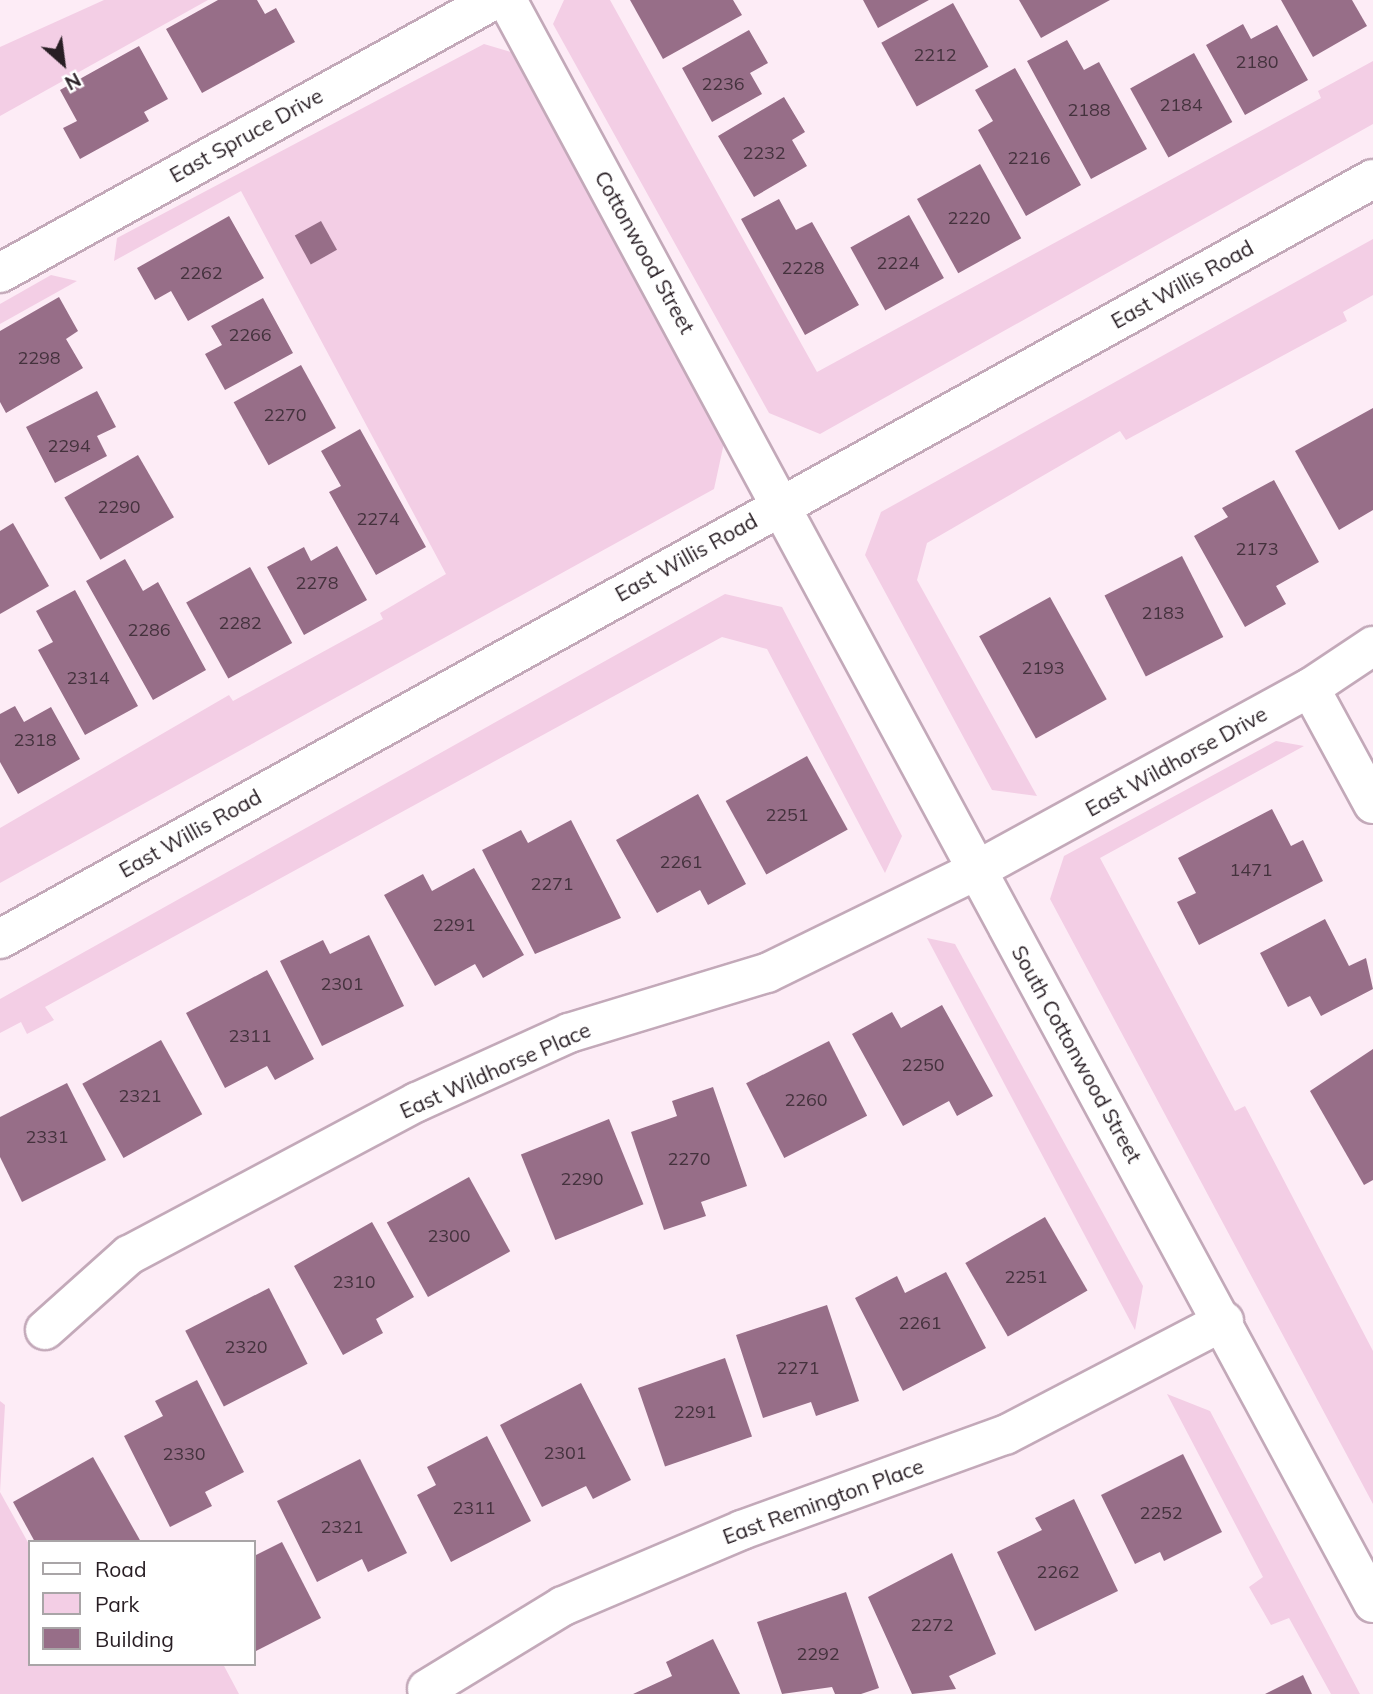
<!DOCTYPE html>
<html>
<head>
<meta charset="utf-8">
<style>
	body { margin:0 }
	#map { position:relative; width:1373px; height:1694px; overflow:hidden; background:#fdecf6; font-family:Mulish,sans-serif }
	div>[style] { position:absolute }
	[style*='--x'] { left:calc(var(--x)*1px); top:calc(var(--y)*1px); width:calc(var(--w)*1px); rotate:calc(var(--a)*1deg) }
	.green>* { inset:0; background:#f3cee5 }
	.building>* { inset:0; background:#976e88; transform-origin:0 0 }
	.roads { filter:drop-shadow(2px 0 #c3a9b9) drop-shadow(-2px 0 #c3a9b9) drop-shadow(0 2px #c3a9b9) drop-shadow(0 -2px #c3a9b9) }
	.minor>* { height:38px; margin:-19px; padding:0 19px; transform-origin:19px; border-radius:19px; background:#fff }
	span { translate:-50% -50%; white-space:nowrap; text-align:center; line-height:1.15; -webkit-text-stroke:6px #fff; paint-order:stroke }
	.number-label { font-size:18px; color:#44323d }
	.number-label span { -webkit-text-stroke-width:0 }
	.street-label { font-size:21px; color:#281e24 }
	.legend { position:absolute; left:28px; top:1540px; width:228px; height:126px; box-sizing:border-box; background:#fff; border:2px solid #a9a5a7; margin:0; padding:9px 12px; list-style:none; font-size:21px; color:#281e24 }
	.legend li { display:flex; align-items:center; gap:14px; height:35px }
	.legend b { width:35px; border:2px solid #a9a5a7 }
	.north { position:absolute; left:28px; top:28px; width:70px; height:70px; -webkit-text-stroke:5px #fff; paint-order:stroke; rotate:152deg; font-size:19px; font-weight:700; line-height:28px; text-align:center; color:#281e24 }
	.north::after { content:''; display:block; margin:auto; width:24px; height:32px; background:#281e24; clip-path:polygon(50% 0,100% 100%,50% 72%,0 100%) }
</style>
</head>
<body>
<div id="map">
	<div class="green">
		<i style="clip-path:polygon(104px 0,208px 0,0 116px,0 47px)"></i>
		<i style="clip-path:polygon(564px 0,610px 0,817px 372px,1321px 98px,1318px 91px,1373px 61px,1373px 124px,820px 434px,769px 413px,553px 24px)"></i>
		<i style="clip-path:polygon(484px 44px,511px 52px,724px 443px,714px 489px,0 883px,0 828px,229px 695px,233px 701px,383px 619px,380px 613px,446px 574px,241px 191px,114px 261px,117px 238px)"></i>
		<i style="clip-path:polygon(1373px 239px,1373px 295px,1343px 312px,1347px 321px,1126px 440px,1120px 431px,927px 543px,917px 580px,1037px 796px,992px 790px,865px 555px,881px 512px)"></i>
		<i style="clip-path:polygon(51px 275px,77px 281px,0 324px,0 304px)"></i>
		<i style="clip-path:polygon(725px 594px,782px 607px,902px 836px,885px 873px,767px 649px,722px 637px,45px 1007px,54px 1020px,27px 1034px,21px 1022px,0 1033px,0 999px)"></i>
		<i style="clip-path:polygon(1276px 741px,1304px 746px,1100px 858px,1235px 1111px,1245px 1106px,1373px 1351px,1373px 1504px,1050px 899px,1064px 856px)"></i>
		<i style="clip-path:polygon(927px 938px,955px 944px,1143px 1286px,1135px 1330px)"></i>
		<i style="clip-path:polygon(1167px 1394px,1210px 1411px,1360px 1694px,1331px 1694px,1289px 1618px,1271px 1625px,1249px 1587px,1263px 1577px)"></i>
		<i style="clip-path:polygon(0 1401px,5px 1405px,0 1492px,30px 1546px,30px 1664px,223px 1664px,239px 1694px,0 1694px)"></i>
	</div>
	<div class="building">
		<i style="clip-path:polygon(218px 0,257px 0,265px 14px,276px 8px,295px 42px,202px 93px,166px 29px)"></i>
		<i style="clip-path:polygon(630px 0,733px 0,742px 15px,663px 59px)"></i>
		<i style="clip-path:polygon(863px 0,929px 0,878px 28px)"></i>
		<i style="clip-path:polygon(1019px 0,1110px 0,1041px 38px)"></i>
		<i style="clip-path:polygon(1281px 0,1352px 0,1367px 26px,1313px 57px)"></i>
		<i style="left:953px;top:3px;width:73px;height:82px;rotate:61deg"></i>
		<i style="clip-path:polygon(1243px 24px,1251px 39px,1277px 25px,1308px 80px,1245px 115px,1206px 45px)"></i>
		<i style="clip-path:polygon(749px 30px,768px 63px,750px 73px,762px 94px,712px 122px,682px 68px)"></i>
		<i style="clip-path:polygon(1067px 40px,1084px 70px,1099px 62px,1147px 149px,1091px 179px,1027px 61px)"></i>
		<i style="clip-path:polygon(139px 46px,168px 99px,144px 112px,149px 121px,80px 159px,63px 128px,77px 121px,60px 90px)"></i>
		<i style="left:1194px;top:53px;width:79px;height:73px;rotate:61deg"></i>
		<i style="clip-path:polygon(1015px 68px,1081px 185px,1026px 216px,978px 130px,993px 121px,975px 90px)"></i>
		<i style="clip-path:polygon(784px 97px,805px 132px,792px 140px,807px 166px,754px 197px,718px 136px)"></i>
		<i style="left:980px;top:164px;width:85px;height:72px;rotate:61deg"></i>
		<i style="clip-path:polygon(779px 199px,796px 230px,812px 222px,859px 305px,805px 335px,741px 219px)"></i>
		<i style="left:909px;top:215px;width:72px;height:67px;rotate:61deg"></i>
		<i style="clip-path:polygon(229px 216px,264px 278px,188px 321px,171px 291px,155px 300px,137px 268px)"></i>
		<i style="left:321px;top:221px;width:33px;height:30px;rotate:61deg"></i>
		<i style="clip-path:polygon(59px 297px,78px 331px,66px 339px,83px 368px,6px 413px,0 402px,0 331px)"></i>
		<i style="clip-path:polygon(263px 298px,293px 353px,225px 390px,205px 354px,222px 345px,211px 326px)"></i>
		<i style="left:301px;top:365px;width:72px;height:77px;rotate:61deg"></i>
		<i style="clip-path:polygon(97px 391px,116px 427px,97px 436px,107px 456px,55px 483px,26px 427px)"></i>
		<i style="clip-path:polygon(1373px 408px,1373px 510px,1339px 530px,1295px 451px)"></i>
		<i style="clip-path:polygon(360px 429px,426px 547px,376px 575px,329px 492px,341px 486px,321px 451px)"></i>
		<i style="left:138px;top:455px;width:72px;height:85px;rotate:60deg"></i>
		<i style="clip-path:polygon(1274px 480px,1319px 562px,1276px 586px,1286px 604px,1245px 627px,1194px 536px,1228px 517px,1222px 508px)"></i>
		<i style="clip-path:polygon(13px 523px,49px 586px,0 614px,0 531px)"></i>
		<i style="clip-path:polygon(337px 546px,367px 600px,304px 635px,267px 567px,304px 547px,311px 561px)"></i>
		<i style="left:1182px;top:556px;width:91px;height:87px;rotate:63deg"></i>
		<i style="clip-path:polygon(125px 559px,143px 591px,158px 582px,206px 670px,153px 700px,86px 581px)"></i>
		<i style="left:250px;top:567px;width:87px;height:73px;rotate:61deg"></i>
		<i style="clip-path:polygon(75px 590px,138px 706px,85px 735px,38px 650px,53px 642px,36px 611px)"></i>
		<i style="left:1050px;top:597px;width:117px;height:81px;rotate:61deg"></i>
		<i style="clip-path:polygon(15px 706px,24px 722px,51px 707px,80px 759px,18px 794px,0 762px,0 714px)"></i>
		<i style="left:807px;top:756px;width:84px;height:93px;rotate:61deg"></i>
		<i style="clip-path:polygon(698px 794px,746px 884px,708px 905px,700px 890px,657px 913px,616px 840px)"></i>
		<i style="clip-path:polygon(1272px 809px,1291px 846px,1303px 840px,1323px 881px,1199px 945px,1177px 902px,1196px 893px,1178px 858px)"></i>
		<i style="clip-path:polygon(571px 820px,621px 918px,535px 954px,482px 850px,521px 830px,528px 843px)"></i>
		<i style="clip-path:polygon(474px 868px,524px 955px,483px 978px,475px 964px,435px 986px,384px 895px,423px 874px,432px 891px)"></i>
		<i style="clip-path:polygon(1325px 919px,1349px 966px,1366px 958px,1373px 989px,1321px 1016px,1310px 996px,1288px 1007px,1260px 953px)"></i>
		<i style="clip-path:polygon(369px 935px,404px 1006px,322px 1046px,280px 961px,323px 940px,330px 954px)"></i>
		<i style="clip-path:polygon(267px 970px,314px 1059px,275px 1080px,267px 1066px,225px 1088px,186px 1013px)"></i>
		<i style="clip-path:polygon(942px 1005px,993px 1096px,957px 1116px,949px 1101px,903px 1126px,852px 1034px,892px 1012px,901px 1028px)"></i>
		<i style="left:161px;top:1040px;width:85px;height:90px;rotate:61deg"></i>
		<i style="left:829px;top:1041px;width:84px;height:93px;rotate:63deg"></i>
		<i style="clip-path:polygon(1373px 1049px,1373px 1180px,1364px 1185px,1310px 1091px)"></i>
		<i style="clip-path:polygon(67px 1083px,106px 1160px,22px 1202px,0 1157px,0 1117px)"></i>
		<i style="clip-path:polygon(713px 1087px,747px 1186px,701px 1202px,706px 1216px,664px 1230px,631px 1132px,677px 1116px,672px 1101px)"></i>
		<i style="left:609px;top:1119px;width:92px;height:95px;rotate:68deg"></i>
		<i style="left:469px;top:1177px;width:85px;height:94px;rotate:61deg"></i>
		<i style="left:1045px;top:1217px;width:85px;height:92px;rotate:60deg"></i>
		<i style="clip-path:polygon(372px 1222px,414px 1297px,376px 1319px,383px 1333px,343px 1355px,294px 1266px)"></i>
		<i style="clip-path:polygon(946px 1272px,986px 1348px,903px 1391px,855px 1298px,897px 1276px,905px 1293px)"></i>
		<i style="left:269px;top:1288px;width:85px;height:94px;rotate:63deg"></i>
		<i style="clip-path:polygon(827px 1305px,859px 1401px,816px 1416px,811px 1402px,763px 1418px,736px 1335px)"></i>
		<i style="left:725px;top:1358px;width:83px;height:92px;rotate:71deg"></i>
		<i style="clip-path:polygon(197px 1380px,244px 1472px,205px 1492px,212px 1506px,170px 1527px,124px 1436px,163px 1416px,155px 1401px)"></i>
		<i style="clip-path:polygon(581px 1383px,631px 1480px,593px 1499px,586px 1486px,542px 1507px,500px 1425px)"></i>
		<i style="clip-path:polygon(487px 1436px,531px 1521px,451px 1562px,417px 1495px,436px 1485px,427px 1467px)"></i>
		<i style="clip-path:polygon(1183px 1454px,1222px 1532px,1164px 1561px,1160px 1552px,1135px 1564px,1101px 1495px)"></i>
		<i style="clip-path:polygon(93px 1457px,141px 1542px,35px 1542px,13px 1502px)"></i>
		<i style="clip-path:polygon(360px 1459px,407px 1553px,368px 1572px,362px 1559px,317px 1582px,277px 1501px)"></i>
		<i style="clip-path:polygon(1074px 1499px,1118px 1591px,1035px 1631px,997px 1552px,1042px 1530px,1035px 1518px)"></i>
		<i style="clip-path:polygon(282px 1542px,321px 1618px,254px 1652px,254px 1556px)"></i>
		<i style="clip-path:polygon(952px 1553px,996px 1654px,949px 1676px,956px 1689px,912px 1694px,868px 1597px)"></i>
		<i style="clip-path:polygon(846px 1592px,879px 1688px,861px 1694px,835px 1694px,832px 1687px,782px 1694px,757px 1622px)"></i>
		<i style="clip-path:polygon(713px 1639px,740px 1694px,633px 1694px,672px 1676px,666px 1662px)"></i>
		<i style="clip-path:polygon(1303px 1675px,1312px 1694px,1265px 1694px)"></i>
	</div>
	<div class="roads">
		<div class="minor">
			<i style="--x:507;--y:0;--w:1822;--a:61.62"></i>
			<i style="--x:0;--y:273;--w:564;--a:-28.93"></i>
			<i style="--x:1310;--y:688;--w:132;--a:61.5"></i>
			<i style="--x:0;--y:939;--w:1569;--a:-28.97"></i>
			<i style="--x:45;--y:1330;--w:113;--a:-41.8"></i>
			<i style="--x:129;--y:1255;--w:326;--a:-28"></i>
			<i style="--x:417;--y:1102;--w:167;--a:-24.4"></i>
			<i style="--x:569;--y:1033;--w:207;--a:-16.9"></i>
			<i style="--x:767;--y:973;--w:234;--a:-26.1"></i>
			<i style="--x:977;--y:870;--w:379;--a:-28.7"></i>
			<i style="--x:1310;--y:688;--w:76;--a:-33.7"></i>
			<i style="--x:427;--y:1689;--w:159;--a:-31.4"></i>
			<i style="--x:563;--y:1606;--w:194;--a:-23"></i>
			<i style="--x:742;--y:1530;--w:280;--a:-19.9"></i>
			<i style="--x:1005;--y:1435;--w:247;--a:-27.5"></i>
		</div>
	</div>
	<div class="number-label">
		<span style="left:935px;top:55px">2212</span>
		<span style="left:1257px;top:62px">2180</span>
		<span style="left:723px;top:84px">2236</span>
		<span style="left:1181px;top:105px">2184</span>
		<span style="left:1089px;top:110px">2188</span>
		<span style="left:764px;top:153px">2232</span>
		<span style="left:1029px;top:158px">2216</span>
		<span style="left:969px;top:218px">2220</span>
		<span style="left:898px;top:263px">2224</span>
		<span style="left:803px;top:268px">2228</span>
		<span style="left:201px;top:273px">2262</span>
		<span style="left:250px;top:335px">2266</span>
		<span style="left:39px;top:358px">2298</span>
		<span style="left:285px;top:415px">2270</span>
		<span style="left:69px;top:446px">2294</span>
		<span style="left:119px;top:507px">2290</span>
		<span style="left:378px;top:519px">2274</span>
		<span style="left:1257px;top:549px">2173</span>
		<span style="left:317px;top:583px">2278</span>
		<span style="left:1163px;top:613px">2183</span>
		<span style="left:240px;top:623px">2282</span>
		<span style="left:149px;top:630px">2286</span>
		<span style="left:1043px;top:668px">2193</span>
		<span style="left:88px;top:678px">2314</span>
		<span style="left:35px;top:740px">2318</span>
		<span style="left:787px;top:815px">2251</span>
		<span style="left:681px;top:862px">2261</span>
		<span style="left:1251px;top:870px">1471</span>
		<span style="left:552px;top:884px">2271</span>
		<span style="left:454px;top:925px">2291</span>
		<span style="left:342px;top:984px">2301</span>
		<span style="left:250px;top:1036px">2311</span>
		<span style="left:923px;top:1065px">2250</span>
		<span style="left:140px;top:1096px">2321</span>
		<span style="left:806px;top:1100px">2260</span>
		<span style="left:47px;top:1137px">2331</span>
		<span style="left:689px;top:1159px">2270</span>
		<span style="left:582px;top:1179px">2290</span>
		<span style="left:449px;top:1236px">2300</span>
		<span style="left:1026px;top:1277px">2251</span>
		<span style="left:354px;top:1282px">2310</span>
		<span style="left:920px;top:1323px">2261</span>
		<span style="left:246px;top:1347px">2320</span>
		<span style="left:798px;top:1368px">2271</span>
		<span style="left:695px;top:1412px">2291</span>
		<span style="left:565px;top:1453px">2301</span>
		<span style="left:184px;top:1454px">2330</span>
		<span style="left:474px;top:1508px">2311</span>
		<span style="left:1161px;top:1513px">2252</span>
		<span style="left:342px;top:1527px">2321</span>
		<span style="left:1058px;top:1572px">2262</span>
		<span style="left:932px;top:1625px">2272</span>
		<span style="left:818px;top:1654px">2292</span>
	</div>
	<div class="street-label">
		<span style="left:246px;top:135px;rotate:-29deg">East Spruce Drive</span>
		<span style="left:645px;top:252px;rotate:61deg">Cottonwood Street</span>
		<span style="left:1182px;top:284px;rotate:-29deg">East Willis Road</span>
		<span style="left:686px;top:557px;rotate:-29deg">East Willis Road</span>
		<span style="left:1176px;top:761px;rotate:-29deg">East Wildhorse Drive</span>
		<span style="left:190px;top:833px;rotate:-29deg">East Willis Road</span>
		<span style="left:1077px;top:1054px;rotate:61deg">South Cottonwood Street</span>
		<span style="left:495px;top:1070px;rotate:-24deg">East Wildhorse Place</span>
		<span style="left:823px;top:1501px;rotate:-20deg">East Remington Place</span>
	</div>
	<ul class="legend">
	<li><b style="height:9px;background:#fff"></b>Road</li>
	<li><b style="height:19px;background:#f3cee5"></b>Park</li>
	<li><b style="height:19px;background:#976e88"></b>Building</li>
	</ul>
	<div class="north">N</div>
</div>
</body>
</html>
